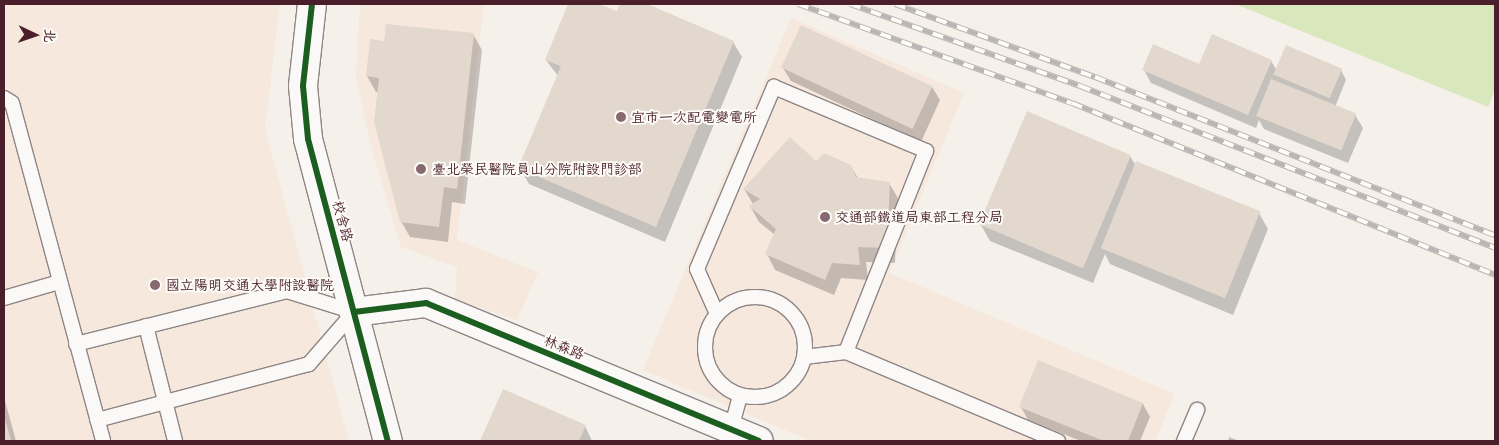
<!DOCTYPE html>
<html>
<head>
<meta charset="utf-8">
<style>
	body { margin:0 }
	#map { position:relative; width:1499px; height:445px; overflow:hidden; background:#f5f0ea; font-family:Mali,"LXGW WenKai TC",sans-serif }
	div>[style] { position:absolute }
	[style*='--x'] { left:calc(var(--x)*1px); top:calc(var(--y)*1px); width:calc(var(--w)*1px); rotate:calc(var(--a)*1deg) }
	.built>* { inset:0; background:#f6e8dc }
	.green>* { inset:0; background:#d8e7bc }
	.shadow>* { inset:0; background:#0003 }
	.building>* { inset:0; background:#e3d8ce; transform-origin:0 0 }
	.roads { filter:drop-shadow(1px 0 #8f8584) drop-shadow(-1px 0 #8f8584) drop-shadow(0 1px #8f8584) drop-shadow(0 -1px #8f8584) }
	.lane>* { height:14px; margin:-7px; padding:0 7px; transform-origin:7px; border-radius:7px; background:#faf9f7 }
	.lane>.ring { margin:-7px; padding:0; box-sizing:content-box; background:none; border:14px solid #faf9f7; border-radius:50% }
	.secondary>* { height:28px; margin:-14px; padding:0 14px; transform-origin:14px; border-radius:14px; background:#faf9f7 }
	.rail>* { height:5.5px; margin-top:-2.75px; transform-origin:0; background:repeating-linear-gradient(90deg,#fdfcf7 0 11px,#bab4b4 0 22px); box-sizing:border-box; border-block:1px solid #bab4b4 }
	.cycleway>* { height:6px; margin:-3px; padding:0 3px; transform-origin:3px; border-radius:3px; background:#1b5e20 }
	.dots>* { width:14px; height:14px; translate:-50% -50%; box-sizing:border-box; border:2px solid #fdfcf7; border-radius:50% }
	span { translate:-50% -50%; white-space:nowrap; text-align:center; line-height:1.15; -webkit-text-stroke:4px #fdfcf7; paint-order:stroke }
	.poi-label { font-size:14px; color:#4a1f2b }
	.left { translate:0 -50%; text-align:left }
	.street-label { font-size:14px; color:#4a1f2b }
	.frame { position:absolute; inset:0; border:5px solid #4a1f2b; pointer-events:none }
	.north { position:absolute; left:10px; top:10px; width:50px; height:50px; -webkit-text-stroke:4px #fdfcf7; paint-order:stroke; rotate:93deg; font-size:14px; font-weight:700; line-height:20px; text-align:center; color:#4a1f2b }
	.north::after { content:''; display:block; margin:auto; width:18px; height:22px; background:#4a1f2b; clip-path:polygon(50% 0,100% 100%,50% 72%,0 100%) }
</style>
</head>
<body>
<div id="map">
	<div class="built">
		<i style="clip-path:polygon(4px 4px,280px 4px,265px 129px,349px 441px,4px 441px)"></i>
		<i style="clip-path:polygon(360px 4px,484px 4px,457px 240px,538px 272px,517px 320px,455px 299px,457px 267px,401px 247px,371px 146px,356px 77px)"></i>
		<i style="clip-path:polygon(791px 18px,964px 93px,889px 273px,1175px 394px,1155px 441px,811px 441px,643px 370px)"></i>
	</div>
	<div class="green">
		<i style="clip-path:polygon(1235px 4px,1495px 4px,1495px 90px,1488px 107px)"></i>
	</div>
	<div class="shadow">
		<i style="clip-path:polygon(570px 4px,595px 4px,617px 13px,621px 4px,644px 4px,733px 42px,742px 57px,665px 242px,529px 184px,520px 168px,558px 76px,546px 60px)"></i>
		<i style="clip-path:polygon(473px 34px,482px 50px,465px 204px,452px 202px,448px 242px,410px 237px,401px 221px,379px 92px,376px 92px,367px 76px,385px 42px)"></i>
		<i style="clip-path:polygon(1271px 61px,1276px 69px,1341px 70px,1346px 80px,1335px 107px,1355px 115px,1363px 128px,1348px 163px,1264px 129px,1259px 120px,1256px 128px,1151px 83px,1144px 70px)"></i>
		<i style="clip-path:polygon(783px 68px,932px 87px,940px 100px,921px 142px,791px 81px)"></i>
		<i style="clip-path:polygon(1130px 156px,1136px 166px,1259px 213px,1268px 229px,1233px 315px,1110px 264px,1105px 254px,1093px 283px,990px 241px,981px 225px)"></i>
		<i style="clip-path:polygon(816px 162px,850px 165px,858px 178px,889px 183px,898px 198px,895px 263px,866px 262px,868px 280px,841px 278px,834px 295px,775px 270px,767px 254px,775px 235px,759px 222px,750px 206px,753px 204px,744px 189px)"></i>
		<i style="clip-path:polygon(1039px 362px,1143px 404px,1150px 417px,1140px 441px,1081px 441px,1028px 420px,1021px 407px)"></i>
		<i style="clip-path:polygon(504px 390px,585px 426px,592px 441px,481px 441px)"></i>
		<i style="clip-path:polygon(4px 397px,16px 441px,4px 441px)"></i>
		<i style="clip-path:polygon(1229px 437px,1239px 441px,1228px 441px)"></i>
	</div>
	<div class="building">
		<i style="clip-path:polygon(568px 4px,598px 4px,617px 11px,620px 4px,647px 4px,734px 41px,656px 227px,518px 168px,561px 66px,545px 60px)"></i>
		<i style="clip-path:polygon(386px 24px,474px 33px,457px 189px,444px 187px,439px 227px,400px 222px,374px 122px,379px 78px,366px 76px,370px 39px,384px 41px)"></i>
		<i style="left:801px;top:25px;width:145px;height:47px;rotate:25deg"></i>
		<i style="clip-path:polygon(1212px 34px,1272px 60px,1248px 115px,1142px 70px,1153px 44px,1199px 64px)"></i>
		<i style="left:1286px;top:45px;width:61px;height:32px;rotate:23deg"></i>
		<i style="left:1271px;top:79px;width:92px;height:40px;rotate:22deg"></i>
		<i style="left:1027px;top:111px;width:113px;height:123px;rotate:23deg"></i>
		<i style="clip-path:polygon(790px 137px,816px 161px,824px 153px,851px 165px,856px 177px,890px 182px,887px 248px,858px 247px,860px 265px,832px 263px,825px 280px,765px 254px,776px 229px,749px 206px,760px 199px,743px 189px)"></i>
		<i style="left:1136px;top:161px;width:134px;height:94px;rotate:22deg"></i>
		<i style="clip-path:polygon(1038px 360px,1143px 403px,1128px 441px,1104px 441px,1019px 407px)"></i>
		<i style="clip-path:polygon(503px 389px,586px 425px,579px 441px,480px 441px)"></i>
		<i style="clip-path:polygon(4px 416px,11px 440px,6px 441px,4px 441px)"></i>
	</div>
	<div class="roads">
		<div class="lane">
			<i style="--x:4;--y:98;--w:9;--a:32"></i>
			<i style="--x:12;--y:103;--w:350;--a:74.9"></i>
			<i class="ring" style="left:705px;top:297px;width:86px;height:86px"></i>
			<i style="--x:4;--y:298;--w:57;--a:-16.2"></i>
			<i style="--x:717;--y:314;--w:49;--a:-114"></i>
			<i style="--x:697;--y:269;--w:198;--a:-67.1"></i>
			<i style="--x:774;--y:87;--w:165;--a:22.8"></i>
			<i style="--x:926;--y:151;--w:216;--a:111.7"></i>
			<i style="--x:846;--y:352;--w:42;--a:173.2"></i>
			<i style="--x:146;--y:326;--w:119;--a:75.8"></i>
			<i style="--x:76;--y:344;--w:218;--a:-14.1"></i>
			<i style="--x:287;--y:291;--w:70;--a:17.4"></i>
			<i style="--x:354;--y:312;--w:69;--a:130.9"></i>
			<i style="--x:309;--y:364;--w:219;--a:165.2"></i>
			<i style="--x:846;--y:352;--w:230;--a:22.8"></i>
			<i style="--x:730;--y:433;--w:39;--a:-75"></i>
			<i style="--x:1184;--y:441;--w:34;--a:-67"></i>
		</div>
		<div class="secondary">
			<i style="--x:312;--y:4;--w:82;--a:96.3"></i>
			<i style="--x:303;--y:86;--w:53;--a:84.6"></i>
			<i style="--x:308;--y:139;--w:312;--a:75.2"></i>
			<i style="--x:354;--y:312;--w:73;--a:-7.1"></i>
			<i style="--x:426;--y:303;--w:360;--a:22.5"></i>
		</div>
	</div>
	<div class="rail">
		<i style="--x:798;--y:4;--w:291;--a:19.9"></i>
		<i style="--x:1072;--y:103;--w:457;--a:22.1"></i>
		<i style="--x:850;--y:4;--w:244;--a:19.6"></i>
		<i style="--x:1080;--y:86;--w:445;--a:21.3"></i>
		<i style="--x:895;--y:4;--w:213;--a:20.1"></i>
		<i style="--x:1095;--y:77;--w:430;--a:21.6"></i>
	</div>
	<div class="cycleway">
		<i style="--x:312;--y:4;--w:82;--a:96.3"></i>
		<i style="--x:303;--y:86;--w:53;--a:84.6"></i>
		<i style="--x:308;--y:139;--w:312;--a:75.2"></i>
		<i style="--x:354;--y:312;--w:73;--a:-7.1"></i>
		<i style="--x:426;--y:303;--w:360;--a:22.5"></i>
	</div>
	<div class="dots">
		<i style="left:621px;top:117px;background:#86686e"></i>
		<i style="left:421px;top:169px;background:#86686e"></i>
		<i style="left:825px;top:217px;background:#86686e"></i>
		<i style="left:155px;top:285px;background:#86686e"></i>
	</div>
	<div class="poi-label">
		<span class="left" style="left:631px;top:117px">宜市一次配電變電所</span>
		<span class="left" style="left:432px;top:169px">臺北榮民醫院員山分院附設門診部</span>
		<span class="left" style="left:835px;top:217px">交通部鐵道局東部工程分局</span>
		<span class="left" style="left:166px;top:285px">國立陽明交通大學附設醫院</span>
	</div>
	<div class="street-label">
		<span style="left:343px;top:221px;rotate:75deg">校舍路</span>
		<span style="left:564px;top:347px;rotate:22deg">林森路</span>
	</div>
	<div class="frame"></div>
	<div class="north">北</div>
</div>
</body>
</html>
